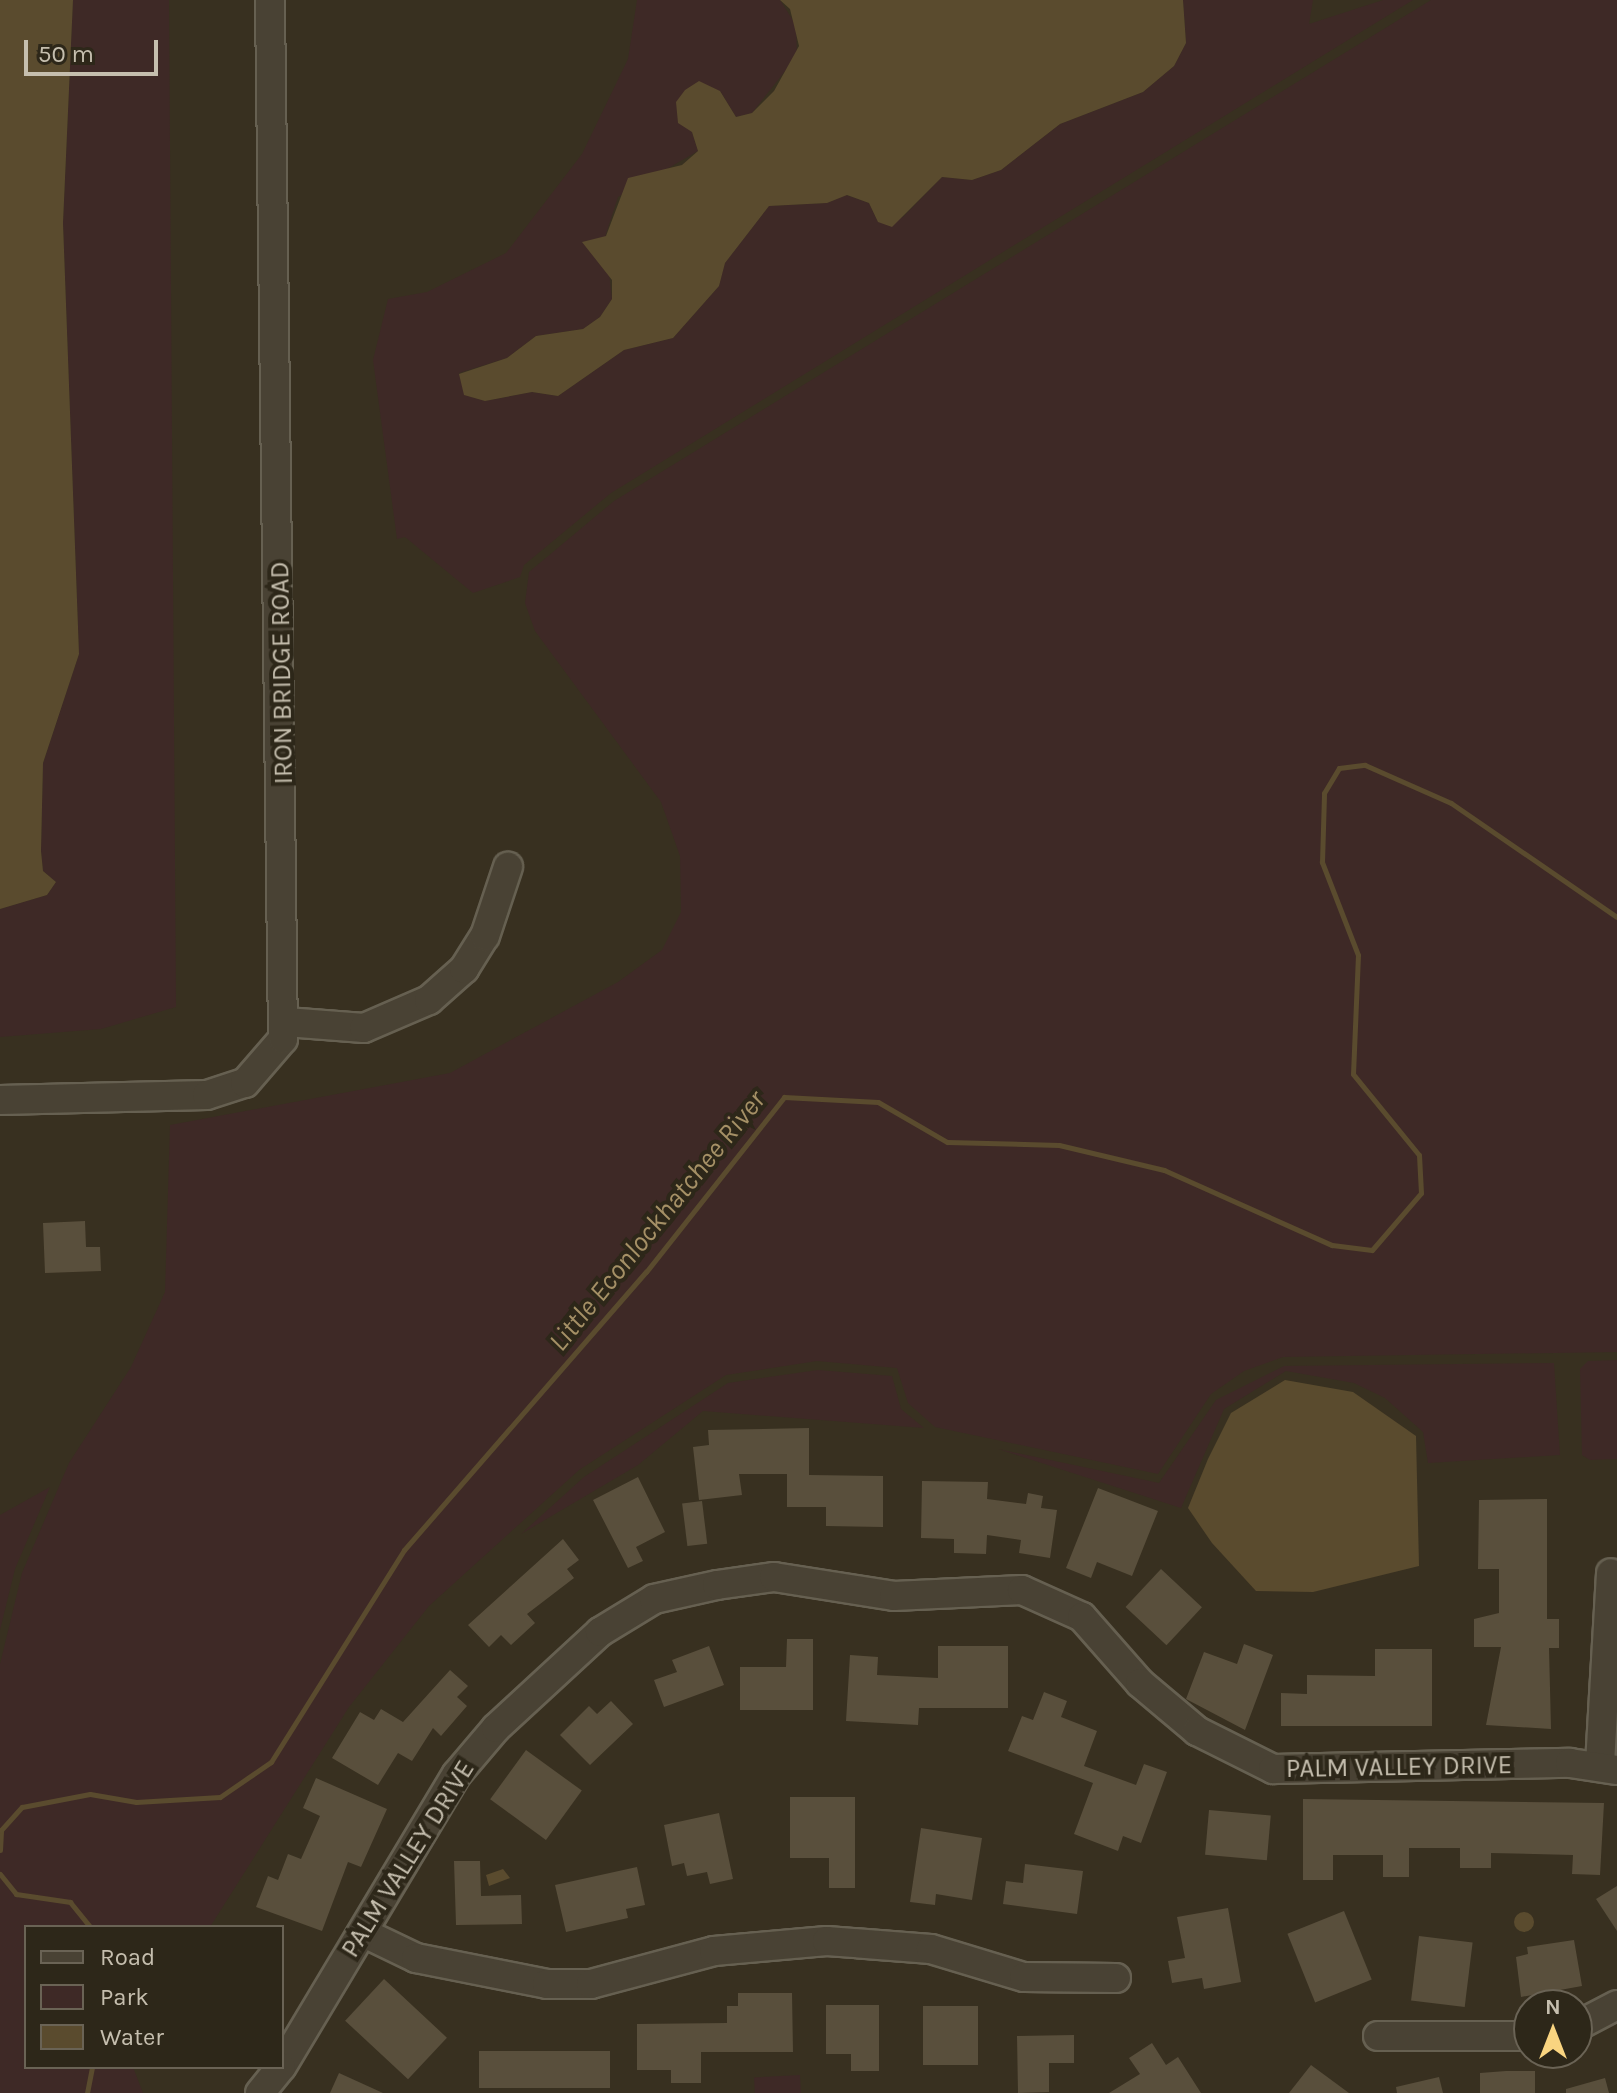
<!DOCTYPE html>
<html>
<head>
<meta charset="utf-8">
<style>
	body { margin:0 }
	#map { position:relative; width:1617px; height:2093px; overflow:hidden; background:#383020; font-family:Karla,sans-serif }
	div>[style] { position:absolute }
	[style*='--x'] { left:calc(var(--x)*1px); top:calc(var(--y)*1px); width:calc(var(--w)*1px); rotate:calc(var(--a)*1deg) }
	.green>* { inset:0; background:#3e2926; transform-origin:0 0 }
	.water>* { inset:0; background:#5a4b2e }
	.round { border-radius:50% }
	.stream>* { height:5px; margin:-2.5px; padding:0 2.5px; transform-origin:2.5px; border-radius:2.5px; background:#5a4b2e }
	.building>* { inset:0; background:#594f3c; transform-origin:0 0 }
	.roads { filter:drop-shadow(2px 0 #666051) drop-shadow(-2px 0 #666051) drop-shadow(0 2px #666051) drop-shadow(0 -2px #666051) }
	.minor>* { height:28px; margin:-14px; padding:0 14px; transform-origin:14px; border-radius:14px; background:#494234 }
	span { translate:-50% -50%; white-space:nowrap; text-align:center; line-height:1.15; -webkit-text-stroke:8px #2d2719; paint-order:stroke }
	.street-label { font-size:26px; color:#c5beae }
	.water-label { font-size:28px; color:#a59066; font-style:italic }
	.legend { position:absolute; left:24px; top:1925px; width:260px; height:144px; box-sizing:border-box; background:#2d2719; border:2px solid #6a6355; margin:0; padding:10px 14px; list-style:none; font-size:24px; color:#c5beae }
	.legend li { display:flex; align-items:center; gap:16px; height:40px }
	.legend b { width:40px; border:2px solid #6a6355 }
	.north { position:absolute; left:1513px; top:1989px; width:80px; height:80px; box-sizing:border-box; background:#2d2719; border:2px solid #6a6355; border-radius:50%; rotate:0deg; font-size:22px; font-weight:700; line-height:32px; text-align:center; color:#c5beae }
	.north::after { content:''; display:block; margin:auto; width:28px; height:36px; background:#f9d480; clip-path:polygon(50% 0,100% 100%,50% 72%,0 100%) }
	.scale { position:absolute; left:24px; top:40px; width:134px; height:36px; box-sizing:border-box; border:4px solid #c5beae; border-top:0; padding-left:10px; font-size:24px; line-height:28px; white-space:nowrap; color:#c5beae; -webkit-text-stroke:6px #2d2719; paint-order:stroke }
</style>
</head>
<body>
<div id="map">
	<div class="green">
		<i style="clip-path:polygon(73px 0,169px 0,176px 1007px,101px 1029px,0 1037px,0 909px,47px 895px,56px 882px,43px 871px,41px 851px,43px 763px,79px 654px,63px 223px)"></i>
		<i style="clip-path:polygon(637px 0,780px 0,796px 25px,797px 56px,752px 113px,736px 117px,720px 91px,692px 132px,698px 151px,618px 197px,605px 237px,612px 299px,600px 317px,583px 329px,536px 336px,507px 358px,459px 373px,465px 395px,485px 401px,532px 392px,558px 396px,624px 350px,673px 338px,719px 286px,724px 264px,769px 206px,827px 203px,846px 195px,869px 203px,878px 222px,903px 217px,942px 177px,972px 180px,1001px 170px,1060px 124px,1143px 92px,1174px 66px,1186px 43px,1183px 0,1313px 0,1309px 24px,1383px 0,1413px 0,611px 493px,524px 565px,520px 577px,473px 593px,405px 537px,397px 539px,373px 360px,388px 299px,427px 292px,506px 253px,582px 154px,628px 59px)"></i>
		<i style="clip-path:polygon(1431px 0,1617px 0,1617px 1352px,1283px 1357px,1244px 1371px,1211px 1394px,1158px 1474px,935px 1427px,908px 1403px,897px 1368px,817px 1361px,726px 1375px,579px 1470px,429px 1606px,349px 1707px,210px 1927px,26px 1927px,26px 2067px,133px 2067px,143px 2093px,0 2093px,0 1664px,22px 1573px,69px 1463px,131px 1367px,165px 1292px,170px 1125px,450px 1073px,618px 982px,662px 950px,681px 912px,680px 856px,661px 802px,535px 631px,525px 603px,529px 572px,614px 501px)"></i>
		<i style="clip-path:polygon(1617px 1360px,1617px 1459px,1590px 1460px,1582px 1455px,1580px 1369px,1588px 1361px)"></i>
		<i style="clip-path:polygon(1554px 1363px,1560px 1455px,1428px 1463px,1423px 1432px,1385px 1398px,1354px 1383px,1286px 1371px,1224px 1409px,1181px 1508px,998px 1449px,1159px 1483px,1216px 1400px,1284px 1366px)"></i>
		<i style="clip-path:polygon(818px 1370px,892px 1376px,901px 1409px,924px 1428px,703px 1411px,638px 1465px,521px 1534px,584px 1477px,728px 1383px)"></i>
		<i style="clip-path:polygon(50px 1487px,15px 1569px,0 1630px,0 1515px)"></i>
		<i style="left:800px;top:2075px;width:18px;height:46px;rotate:87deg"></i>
	</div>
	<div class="water">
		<i style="clip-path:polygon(0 0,73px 0,63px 223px,79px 654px,43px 763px,41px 851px,43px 871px,56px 882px,47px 895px,0 909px)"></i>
		<i style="clip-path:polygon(780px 0,1183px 0,1186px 43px,1174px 66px,1143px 92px,1060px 124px,1001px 170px,972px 180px,942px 177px,892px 227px,878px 222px,869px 203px,847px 195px,827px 203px,769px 206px,725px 263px,719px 286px,673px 338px,624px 350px,558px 396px,532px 392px,485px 401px,464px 395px,459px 374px,507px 358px,536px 336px,583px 329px,600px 317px,612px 299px,612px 280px,582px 242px,606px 236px,628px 178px,682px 165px,698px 151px,692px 132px,678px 123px,676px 102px,685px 90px,699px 81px,720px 91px,736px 117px,752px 113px,774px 91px,799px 46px,790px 9px)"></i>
		<i style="clip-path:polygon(1285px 1380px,1353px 1392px,1416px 1436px,1419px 1566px,1313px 1592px,1256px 1591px,1212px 1543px,1188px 1508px,1208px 1459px,1231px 1413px)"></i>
		<i style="clip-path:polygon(503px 1869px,510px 1878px,489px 1886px,486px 1875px)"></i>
		<i class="round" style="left:1514px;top:1912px;width:20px;height:20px"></i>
	</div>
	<div class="stream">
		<i style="--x:0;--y:1850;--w:20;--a:-87"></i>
		<i style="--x:1;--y:1830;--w:31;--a:-48"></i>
		<i style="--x:22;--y:1807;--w:69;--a:-10.8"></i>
		<i style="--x:90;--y:1794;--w:47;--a:9.9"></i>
		<i style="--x:136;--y:1802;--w:84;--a:-3.4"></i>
		<i style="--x:220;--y:1797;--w:62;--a:-34.5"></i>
		<i style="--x:271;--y:1762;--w:250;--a:-57.9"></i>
		<i style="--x:404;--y:1550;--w:369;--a:-49"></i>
		<i style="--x:646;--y:1272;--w:223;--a:-51.7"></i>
		<i style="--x:784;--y:1097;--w:94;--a:3"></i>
		<i style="--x:878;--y:1102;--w:80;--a:30.1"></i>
		<i style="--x:947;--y:1142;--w:112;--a:1.5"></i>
		<i style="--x:1059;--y:1145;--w:108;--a:13.4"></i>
		<i style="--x:1164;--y:1170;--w:184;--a:24.1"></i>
		<i style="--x:1332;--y:1245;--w:40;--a:7.1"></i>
		<i style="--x:1372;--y:1250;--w:75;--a:-49.3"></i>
		<i style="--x:1421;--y:1193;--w:38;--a:-93"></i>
		<i style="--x:1419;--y:1155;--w:104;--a:-129.2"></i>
		<i style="--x:1353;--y:1074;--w:119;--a:-87.6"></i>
		<i style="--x:1358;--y:955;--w:100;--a:-111.2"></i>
		<i style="--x:1322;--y:862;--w:69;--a:-88.3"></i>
		<i style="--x:1324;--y:793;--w:29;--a:-59"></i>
		<i style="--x:1339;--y:768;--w:26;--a:-7"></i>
		<i style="--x:1365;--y:765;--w:94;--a:23.8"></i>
		<i style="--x:1451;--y:803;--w:201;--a:34.5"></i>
		<i style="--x:0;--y:1874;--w:26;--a:51"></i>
		<i style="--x:16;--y:1894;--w:55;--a:8.4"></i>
		<i style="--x:70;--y:1902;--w:32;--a:51"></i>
		<i style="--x:87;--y:2093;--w:26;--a:-79"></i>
	</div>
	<div class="building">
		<i style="clip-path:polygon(85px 1221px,86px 1247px,100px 1247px,101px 1271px,45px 1273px,43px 1223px)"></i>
		<i style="clip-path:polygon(809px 1428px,809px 1475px,883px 1476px,883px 1527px,826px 1526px,826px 1507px,787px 1507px,787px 1474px,739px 1474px,742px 1495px,699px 1500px,693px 1447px,709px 1445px,708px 1430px)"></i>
		<i style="clip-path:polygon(638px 1477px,665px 1532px,636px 1547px,643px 1561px,628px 1568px,593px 1500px)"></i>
		<i style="clip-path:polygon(922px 1481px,988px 1482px,987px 1499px,1026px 1504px,1028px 1493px,1043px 1496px,1041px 1508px,1057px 1510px,1050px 1558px,1019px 1553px,1021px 1540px,987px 1535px,986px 1554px,954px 1553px,954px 1539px,921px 1538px)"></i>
		<i style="clip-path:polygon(1098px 1488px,1158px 1511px,1132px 1576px,1097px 1562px,1091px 1578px,1066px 1568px)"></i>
		<i style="clip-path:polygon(1547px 1499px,1547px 1619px,1559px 1619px,1559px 1648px,1549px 1648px,1551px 1729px,1486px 1725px,1501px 1647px,1474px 1647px,1474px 1619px,1499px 1613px,1499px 1569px,1478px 1569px,1479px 1500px)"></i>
		<i style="left:702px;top:1501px;width:43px;height:20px;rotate:83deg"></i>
		<i style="clip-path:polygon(563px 1539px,579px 1560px,567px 1569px,574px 1578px,527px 1614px,535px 1623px,511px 1645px,501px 1635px,489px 1647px,468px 1625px)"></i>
		<i style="left:1161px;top:1569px;width:56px;height:52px;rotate:43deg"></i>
		<i style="clip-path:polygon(787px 1639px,813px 1639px,813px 1710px,740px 1710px,740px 1667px,786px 1667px)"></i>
		<i style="clip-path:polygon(1244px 1644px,1273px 1655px,1245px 1730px,1186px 1699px,1204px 1652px,1237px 1664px)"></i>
		<i style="clip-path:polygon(709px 1646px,724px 1685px,664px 1707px,654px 1680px,677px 1672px,672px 1660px)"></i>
		<i style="clip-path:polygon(938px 1646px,1008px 1646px,1008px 1708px,919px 1708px,918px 1725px,846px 1721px,850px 1655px,878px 1657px,877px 1675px,938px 1678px)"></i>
		<i style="clip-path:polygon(1375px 1649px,1432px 1649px,1432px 1726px,1281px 1726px,1281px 1693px,1307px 1694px,1307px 1675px,1375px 1676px)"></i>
		<i style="clip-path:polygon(450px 1670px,468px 1686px,457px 1697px,467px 1706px,441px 1736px,433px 1728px,412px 1761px,398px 1753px,378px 1785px,332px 1758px,360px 1712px,374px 1720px,381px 1709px,403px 1722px)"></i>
		<i style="clip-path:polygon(1044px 1692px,1067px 1701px,1061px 1717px,1097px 1731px,1084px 1766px,1136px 1785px,1144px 1764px,1167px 1772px,1141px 1843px,1123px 1836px,1118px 1851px,1074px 1834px,1093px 1783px,1008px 1751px,1022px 1716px,1033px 1720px)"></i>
		<i style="clip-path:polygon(611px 1701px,633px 1724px,590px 1765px,560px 1735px,589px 1706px,597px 1714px)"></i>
		<i style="left:526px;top:1750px;width:69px;height:61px;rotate:36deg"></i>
		<i style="clip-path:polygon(316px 1778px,387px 1809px,361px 1867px,348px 1862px,322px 1931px,256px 1907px,268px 1876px,278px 1880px,288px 1854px,301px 1859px,320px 1816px,303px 1808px)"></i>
		<i style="clip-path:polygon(790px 1797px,855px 1797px,855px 1888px,829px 1888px,829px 1858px,790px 1858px)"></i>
		<i style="clip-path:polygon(1303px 1799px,1604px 1803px,1600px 1875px,1572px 1874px,1573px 1855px,1491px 1853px,1491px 1868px,1460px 1868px,1460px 1848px,1409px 1848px,1409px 1877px,1383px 1877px,1383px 1855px,1333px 1855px,1333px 1880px,1303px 1880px)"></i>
		<i style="left:1209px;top:1810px;width:62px;height:45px;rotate:5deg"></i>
		<i style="clip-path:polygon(719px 1813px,733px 1879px,710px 1884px,707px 1872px,687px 1876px,684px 1863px,672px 1866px,664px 1825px)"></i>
		<i style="clip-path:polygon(921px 1828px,982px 1838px,972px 1900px,936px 1894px,935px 1905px,910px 1902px)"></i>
		<i style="clip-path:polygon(454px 1861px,480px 1861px,481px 1896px,521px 1895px,522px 1924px,456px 1925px)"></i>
		<i style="clip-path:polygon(1025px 1864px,1083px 1871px,1077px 1914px,1003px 1904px,1006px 1881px,1023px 1883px)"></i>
		<i style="clip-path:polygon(637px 1867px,645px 1905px,626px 1909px,628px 1918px,566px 1932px,555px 1885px)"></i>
		<i style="clip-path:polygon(1617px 1886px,1617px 1931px,1596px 1899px)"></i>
		<i style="clip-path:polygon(1228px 1908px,1241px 1982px,1204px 1989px,1202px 1978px,1172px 1983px,1168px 1961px,1185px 1958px,1177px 1917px)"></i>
		<i style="left:1344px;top:1911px;width:74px;height:61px;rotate:68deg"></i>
		<i style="left:1419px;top:1936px;width:54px;height:65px;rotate:7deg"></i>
		<i style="clip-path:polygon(1574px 1940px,1582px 1986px,1521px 1997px,1516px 1957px,1528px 1954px,1527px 1947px)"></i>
		<i style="left:384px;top:1979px;width:86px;height:57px;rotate:43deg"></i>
		<i style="clip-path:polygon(738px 1993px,792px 1993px,793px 2052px,701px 2052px,701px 2083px,671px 2083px,671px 2070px,637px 2070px,637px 2024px,727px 2023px,727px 2006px,738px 2006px)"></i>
		<i style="clip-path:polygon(826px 2005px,879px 2005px,879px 2071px,851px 2071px,851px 2054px,826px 2054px)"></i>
		<i style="left:923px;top:2006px;width:55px;height:59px"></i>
		<i style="clip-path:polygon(1074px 2035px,1074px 2063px,1049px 2063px,1049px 2092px,1018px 2093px,1017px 2036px)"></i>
		<i style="clip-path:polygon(1152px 2043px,1166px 2065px,1178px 2057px,1201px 2093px,1109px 2093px,1140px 2074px,1129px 2058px)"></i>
		<i style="left:479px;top:2051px;width:131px;height:37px"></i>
		<i style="clip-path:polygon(1311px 2065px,1349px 2093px,1289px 2093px)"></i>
		<i style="clip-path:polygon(1506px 2071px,1535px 2071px,1535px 2093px,1480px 2093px,1480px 2073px)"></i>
		<i style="clip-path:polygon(339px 2073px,383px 2093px,330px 2093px)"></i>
		<i style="clip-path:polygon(1439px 2077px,1443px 2093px,1397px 2093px,1396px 2087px)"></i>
		<i style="clip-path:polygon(1605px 2078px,1609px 2093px,1566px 2093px,1566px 2089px)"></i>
	</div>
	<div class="roads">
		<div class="minor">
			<i style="--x:286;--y:1022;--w:78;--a:4.4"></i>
			<i style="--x:364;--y:1028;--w:71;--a:-23.3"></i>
			<i style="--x:429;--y:1000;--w:47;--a:-41.5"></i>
			<i style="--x:464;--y:969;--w:39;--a:-58"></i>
			<i style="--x:485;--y:936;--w:73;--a:-71.6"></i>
			<i style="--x:0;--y:1100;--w:207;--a:-1.4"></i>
			<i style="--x:207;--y:1095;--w:40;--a:-18"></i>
			<i style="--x:245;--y:1083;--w:58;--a:-49.2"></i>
			<i style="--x:283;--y:1039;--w:1039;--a:-90.72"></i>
			<i style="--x:1600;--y:1764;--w:191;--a:-86.7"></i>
			<i style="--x:364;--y:1933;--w:58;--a:25.7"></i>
			<i style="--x:416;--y:1958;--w:134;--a:11.2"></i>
			<i style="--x:547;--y:1984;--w:44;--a:0"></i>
			<i style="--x:591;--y:1984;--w:127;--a:-15"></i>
			<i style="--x:714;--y:1951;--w:113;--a:-5.1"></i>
			<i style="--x:827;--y:1941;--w:104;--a:4.4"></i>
			<i style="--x:931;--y:1949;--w:97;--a:16.8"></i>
			<i style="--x:1024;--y:1977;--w:92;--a:0.6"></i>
			<i style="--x:1577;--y:2026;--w:45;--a:-27.7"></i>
			<i style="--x:1378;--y:2036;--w:151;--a:0"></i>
			<i style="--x:282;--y:2066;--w:340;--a:-59.1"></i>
			<i style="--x:457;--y:1774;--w:60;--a:-49.7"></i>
			<i style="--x:496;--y:1728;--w:142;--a:-42.7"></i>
			<i style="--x:600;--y:1632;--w:63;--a:-31.4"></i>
			<i style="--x:654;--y:1599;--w:65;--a:-12.5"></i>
			<i style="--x:717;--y:1585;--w:58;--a:-8"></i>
			<i style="--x:774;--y:1577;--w:121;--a:9"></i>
			<i style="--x:894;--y:1596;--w:128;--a:-2.7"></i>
			<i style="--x:1022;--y:1590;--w:66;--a:24.2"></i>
			<i style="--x:1082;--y:1617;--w:88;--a:48.7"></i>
			<i style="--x:1140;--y:1683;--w:75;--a:40.1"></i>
			<i style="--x:1197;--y:1731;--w:85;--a:26.6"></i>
			<i style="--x:1273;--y:1769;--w:297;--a:-1.2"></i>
			<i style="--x:1570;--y:1763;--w:48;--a:8.5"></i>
			<i style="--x:260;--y:2093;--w:33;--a:-51"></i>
		</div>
	</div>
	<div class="street-label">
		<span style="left:282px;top:673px;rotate:-91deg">IRON BRIDGE ROAD</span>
		<span style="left:1399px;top:1767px;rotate:-1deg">PALM VALLEY DRIVE</span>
		<span style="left:408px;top:1859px;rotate:-58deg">PALM VALLEY DRIVE</span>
	</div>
	<div class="water-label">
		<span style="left:657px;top:1221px;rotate:-51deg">Little Econlockhatchee River</span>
	</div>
	<ul class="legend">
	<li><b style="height:10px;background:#494234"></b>Road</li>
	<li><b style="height:22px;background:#3e2926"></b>Park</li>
	<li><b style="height:22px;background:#5a4b2e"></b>Water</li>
	</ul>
	<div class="north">N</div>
	<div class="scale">50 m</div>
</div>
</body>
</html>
